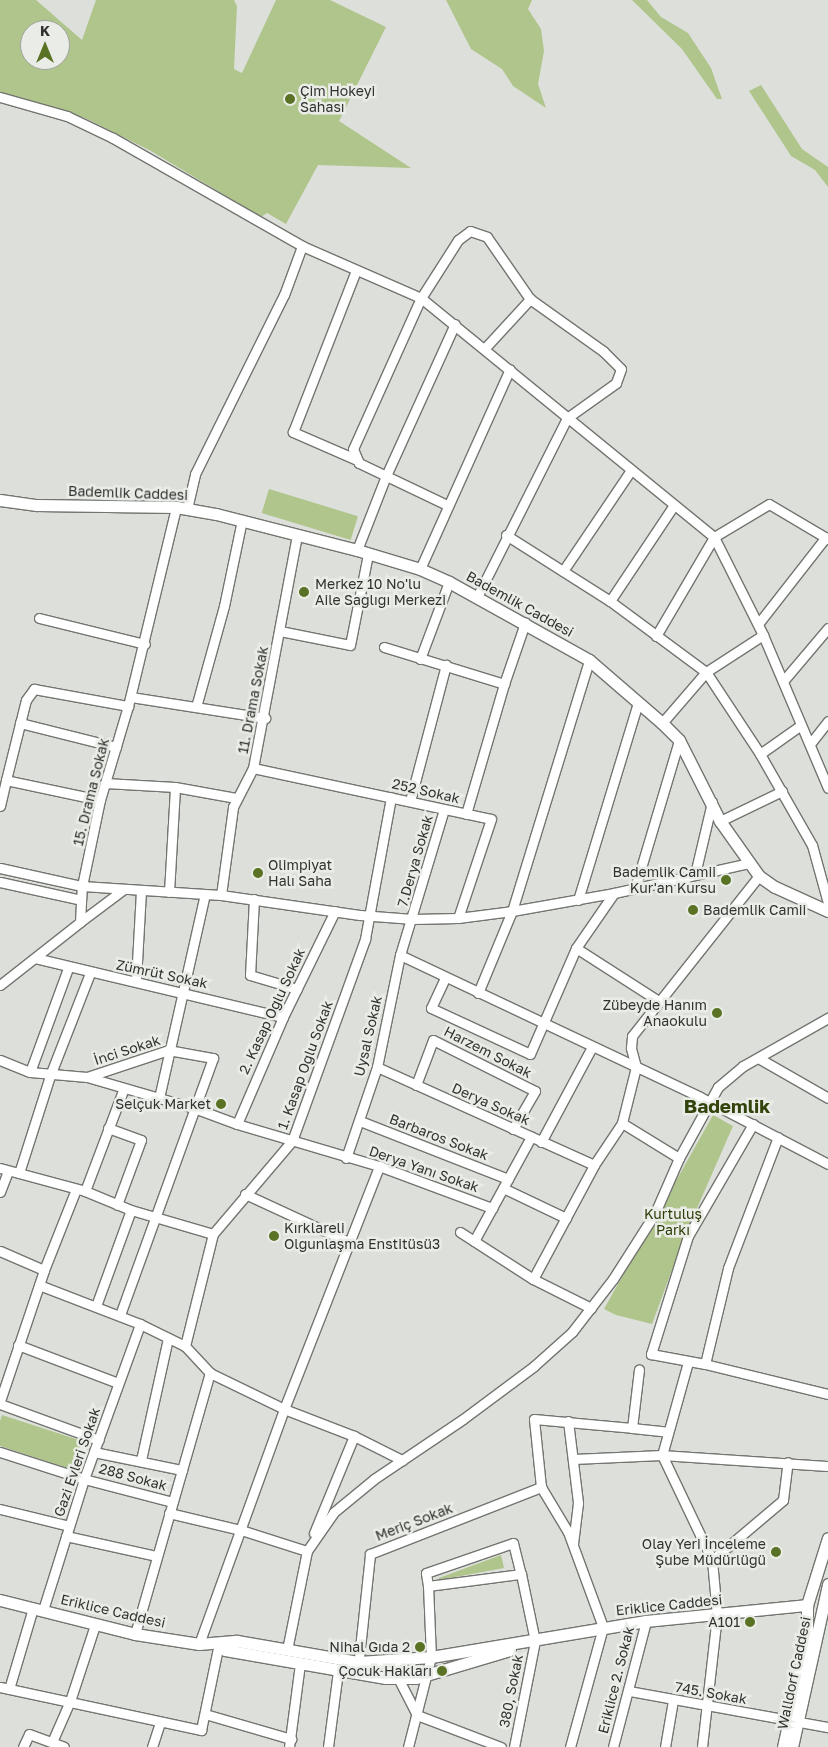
<!DOCTYPE html>
<html>
<head>
<meta charset="utf-8">
<style>
	body { margin:0 }
	#map { position:relative; width:828px; height:1747px; overflow:hidden; background:#dde0da; font-family:"Golos Text",sans-serif }
	div>[style] { position:absolute }
	[style*='--x'] { left:calc(var(--x)*1px); top:calc(var(--y)*1px); width:calc(var(--w)*1px); rotate:calc(var(--a)*1deg) }
	.green>* { inset:0; background:#afc58b; transform-origin:0 0 }
	.roads { filter:drop-shadow(1px 0 #737570) drop-shadow(-1px 0 #737570) drop-shadow(0 1px #737570) drop-shadow(0 -1px #737570) }
	.street>* { height:9px; margin:-4.5px; padding:0 4.5px; transform-origin:4.5px; border-radius:4.5px; background:#fff }
	.secondary>* { height:11px; margin:-5.5px; padding:0 5.5px; transform-origin:5.5px; border-radius:5.5px; background:#fff }
	.dots>* { width:14px; height:14px; translate:-50% -50%; box-sizing:border-box; border:2px solid #eaede7; border-radius:50% }
	span { translate:-50% -50%; white-space:nowrap; text-align:center; line-height:1.15; -webkit-text-stroke:5px #eaede7; paint-order:stroke }
	.poi-label { font-size:14px; color:#323331 }
	.left { translate:0 -50%; text-align:left }
	.right { translate:-100% -50%; text-align:right }
	.street-label { font-size:14px; color:#323331 }
	.park-label { font-size:14px; color:#2d3d06 }
	.district-label { font-size:19px; color:#32430b; font-weight:700 }
	.north { position:absolute; left:20px; top:20px; width:50px; height:50px; box-sizing:border-box; background:#eaede7; border:1px solid #a0a39e; border-radius:50%; rotate:0deg; font-size:14px; font-weight:700; line-height:20px; text-align:center; color:#323331 }
	.north::after { content:''; display:block; margin:auto; width:18px; height:22px; background:#597224; clip-path:polygon(50% 0,100% 100%,50% 72%,0 100%) }
</style>
</head>
<body>
<div id="map">
	<div class="green">
		<i style="clip-path:polygon(evenodd,0 0,36px 0,82px 40px,96px 0,234px 0,237px 6px,234px 69px,242px 73px,276px 0,330px 0,386px 27px,339px 121px,411px 168px,318px 165px,286px 224px,267px 213px,261px 217px,151px 151px,85px 118px,0 92px,0 0,30px 30px,60px 30px,60px 60px,30px 60px,30px 30px)"></i>
		<i style="clip-path:polygon(446px 0,532px 0,528px 9px,541px 29px,544px 51px,538px 84px,546px 108px,513px 86px,502px 69px,471px 49px)"></i>
		<i style="clip-path:polygon(632px 0,647px 0,661px 17px,688px 33px,711px 68px,722px 99px,717px 99px,682px 49px)"></i>
		<i style="clip-path:polygon(761px 85px,802px 149px,828px 167px,828px 187px,815px 170px,791px 156px,749px 91px)"></i>
		<i style="left:269px;top:489px;width:93px;height:25px;rotate:17deg"></i>
		<i style="clip-path:polygon(713px 1115px,733px 1126px,683px 1240px,652px 1324px,616px 1315px,604px 1309px)"></i>
		<i style="left:2px;top:1415px;width:84px;height:30px;rotate:18deg"></i>
		<i style="clip-path:polygon(501px 1555px,504px 1568px,439px 1580px,439px 1578px)"></i>
	</div>
	<div class="roads">
		<div class="street">
			<i style="--x:0;--y:97;--w:70;--a:15.8"></i>
			<i style="--x:67;--y:116;--w:51;--a:25.6"></i>
			<i style="--x:113;--y:138;--w:218;--a:29.7"></i>
			<i style="--x:302;--y:246;--w:130;--a:23.6"></i>
			<i style="--x:421;--y:298;--w:378;--a:39.2"></i>
			<i style="--x:714;--y:537;--w:110;--a:63.4"></i>
			<i style="--x:763;--y:635;--w:166;--a:67"></i>
			<i style="--x:485;--y:348;--w:67;--a:-47.4"></i>
			<i style="--x:355;--y:459;--w:68;--a:-156.5"></i>
			<i style="--x:293;--y:432;--w:174;--a:-68.7"></i>
			<i style="--x:447;--y:505;--w:98;--a:-154.5"></i>
			<i style="--x:359;--y:463;--w:15;--a:-113"></i>
			<i style="--x:353;--y:449;--w:166;--a:-65.8"></i>
			<i style="--x:421;--y:298;--w:69;--a:-57.5"></i>
			<i style="--x:458;--y:240;--w:15;--a:-37"></i>
			<i style="--x:470;--y:231;--w:18;--a:19"></i>
			<i style="--x:487;--y:237;--w:75;--a:55.3"></i>
			<i style="--x:530;--y:299;--w:90;--a:35.5"></i>
			<i style="--x:603;--y:351;--w:25;--a:45"></i>
			<i style="--x:621;--y:369;--w:15;--a:110"></i>
			<i style="--x:616;--y:383;--w:60;--a:144.5"></i>
			<i style="--x:567;--y:418;--w:200;--a:116.7"></i>
			<i style="--x:187;--y:509;--w:36;--a:-77"></i>
			<i style="--x:195;--y:474;--w:200;--a:-63.6"></i>
			<i style="--x:284;--y:295;--w:52;--a:-69.8"></i>
			<i style="--x:506;--y:535;--w:123;--a:32.4"></i>
			<i style="--x:610;--y:601;--w:119;--a:36.5"></i>
			<i style="--x:706;--y:672;--w:98;--a:56.6"></i>
			<i style="--x:760;--y:754;--w:105;--a:60.3"></i>
			<i style="--x:812;--y:845;--w:60;--a:74.6"></i>
			<i style="--x:357;--y:550;--w:77;--a:-68.7"></i>
			<i style="--x:385;--y:478;--w:169;--a:-65.6"></i>
			<i style="--x:420;--y:569;--w:219;--a:-65.8"></i>
			<i style="--x:563;--y:571;--w:122;--a:-56"></i>
			<i style="--x:610;--y:601;--w:115;--a:-56.3"></i>
			<i style="--x:39;--y:618;--w:109;--a:13.8"></i>
			<i style="--x:758;--y:624;--w:110;--a:-52"></i>
			<i style="--x:280;--y:631;--w:71;--a:11.3"></i>
			<i style="--x:350;--y:645;--w:93;--a:-78.8"></i>
			<i style="--x:656;--y:636;--w:115;--a:-59.6"></i>
			<i style="--x:714;--y:537;--w:64;--a:-31"></i>
			<i style="--x:769;--y:504;--w:69;--a:30.7"></i>
			<i style="--x:384;--y:647;--w:126;--a:17.1"></i>
			<i style="--x:420;--y:659;--w:82;--a:-69.4"></i>
			<i style="--x:784;--y:680;--w:68;--a:-49.8"></i>
			<i style="--x:131;--y:697;--w:136;--a:8.9"></i>
			<i style="--x:196;--y:707;--w:105;--a:-74.5"></i>
			<i style="--x:224;--y:606;--w:88;--a:-78.2"></i>
			<i style="--x:20;--y:723;--w:99;--a:14"></i>
			<i style="--x:662;--y:723;--w:67;--a:-49.2"></i>
			<i style="--x:706;--y:672;--w:68;--a:-33"></i>
			<i style="--x:810;--y:744;--w:29;--a:-52"></i>
			<i style="--x:760;--y:754;--w:50;--a:-35.3"></i>
			<i style="--x:253;--y:768;--w:243;--a:12.1"></i>
			<i style="--x:491;--y:819;--w:104;--a:108.4"></i>
			<i style="--x:105;--y:783;--w:70;--a:3.3"></i>
			<i style="--x:175;--y:787;--w:62;--a:10.2"></i>
			<i style="--x:100;--y:800;--w:96;--a:-168"></i>
			<i style="--x:6;--y:780;--w:82;--a:-76"></i>
			<i style="--x:26;--y:700;--w:14;--a:-54"></i>
			<i style="--x:34;--y:689;--w:96;--a:10.3"></i>
			<i style="--x:410;--y:801;--w:141;--a:-75.2"></i>
			<i style="--x:0;--y:806;--w:27;--a:-77"></i>
			<i style="--x:466;--y:814;--w:135;--a:-73.7"></i>
			<i style="--x:504;--y:684;--w:65;--a:-71"></i>
			<i style="--x:720;--y:821;--w:69;--a:-25.8"></i>
			<i style="--x:0;--y:868;--w:84;--a:12.4"></i>
			<i style="--x:82;--y:886;--w:139;--a:3.7"></i>
			<i style="--x:221;--y:895;--w:140;--a:8.2"></i>
			<i style="--x:360;--y:915;--w:53;--a:4.3"></i>
			<i style="--x:413;--y:919;--w:45;--a:-1.3"></i>
			<i style="--x:458;--y:918;--w:54;--a:-7.4"></i>
			<i style="--x:512;--y:911;--w:104;--a:-10"></i>
			<i style="--x:614;--y:893;--w:138;--a:-12.5"></i>
			<i style="--x:695;--y:874;--w:74;--a:-76.7"></i>
			<i style="--x:0;--y:882;--w:83;--a:12.5"></i>
			<i style="--x:635;--y:888;--w:154;--a:-73.4"></i>
			<i style="--x:169;--y:892;--w:105;--a:-86.7"></i>
			<i style="--x:221;--y:895;--w:89;--a:-82.2"></i>
			<i style="--x:233;--y:807;--w:44;--a:-62.9"></i>
			<i style="--x:253;--y:768;--w:237;--a:-79.3"></i>
			<i style="--x:254;--y:899;--w:76;--a:93"></i>
			<i style="--x:250;--y:975;--w:49;--a:16.6"></i>
			<i style="--x:578;--y:900;--w:207;--a:-73.1"></i>
			<i style="--x:80;--y:922;--w:55;--a:-36.9"></i>
			<i style="--x:576;--y:948;--w:100;--a:32.7"></i>
			<i style="--x:400;--y:955;--w:332;--a:25.3"></i>
			<i style="--x:700;--y:1097;--w:144;--a:27.6"></i>
			<i style="--x:35;--y:958;--w:255;--a:13.4"></i>
			<i style="--x:445;--y:978;--w:33;--a:115"></i>
			<i style="--x:431;--y:1008;--w:109;--a:24.9"></i>
			<i style="--x:530;--y:1054;--w:116;--a:-66.5"></i>
			<i style="--x:576;--y:948;--w:67;--a:-55.4"></i>
			<i style="--x:136;--y:980;--w:90;--a:-86.8"></i>
			<i style="--x:0;--y:985;--w:102;--a:-38.2"></i>
			<i style="--x:80;--y:922;--w:36;--a:-87"></i>
			<i style="--x:82;--y:886;--w:88;--a:-78.2"></i>
			<i style="--x:100;--y:800;--w:98;--a:-73.4"></i>
			<i style="--x:128;--y:706;--w:205;--a:-76.4"></i>
			<i style="--x:478;--y:993;--w:89;--a:-67.5"></i>
			<i style="--x:512;--y:911;--w:263;--a:-72.9"></i>
			<i style="--x:760;--y:1059;--w:78;--a:29.8"></i>
			<i style="--x:0;--y:1060;--w:32;--a:22"></i>
			<i style="--x:30;--y:1072;--w:57;--a:5"></i>
			<i style="--x:87;--y:1077;--w:111;--a:16.2"></i>
			<i style="--x:194;--y:1108;--w:46;--a:20.4"></i>
			<i style="--x:237;--y:1124;--w:148;--a:16.5"></i>
			<i style="--x:379;--y:1166;--w:121;--a:20.4"></i>
			<i style="--x:377;--y:1067;--w:238;--a:24.3"></i>
			<i style="--x:636;--y:1067;--w:20;--a:-105"></i>
			<i style="--x:631;--y:1048;--w:12;--a:-85"></i>
			<i style="--x:632;--y:1036;--w:204;--a:-51.6"></i>
			<i style="--x:30;--y:1072;--w:111;--a:-69.9"></i>
			<i style="--x:87;--y:1077;--w:85;--a:-18.4"></i>
			<i style="--x:168;--y:1050;--w:46;--a:10.1"></i>
			<i style="--x:213;--y:1058;--w:273;--a:109.9"></i>
			<i style="--x:416;--y:1085;--w:48;--a:-69.3"></i>
			<i style="--x:433;--y:1040;--w:114;--a:26.6"></i>
			<i style="--x:535;--y:1091;--w:44;--a:120.1"></i>
			<i style="--x:159;--y:1098;--w:209;--a:-77.3"></i>
			<i style="--x:360;--y:1121;--w:159;--a:21.4"></i>
			<i style="--x:622;--y:1123;--w:67;--a:31.6"></i>
			<i style="--x:237;--y:1124;--w:116;--a:-66.7"></i>
			<i style="--x:283;--y:1017;--w:118;--a:-63.9"></i>
			<i style="--x:753;--y:1124;--w:129;--a:120.1"></i>
			<i style="--x:688;--y:1236;--w:124;--a:107.4"></i>
			<i style="--x:651;--y:1354;--w:55;--a:10.5"></i>
			<i style="--x:705;--y:1364;--w:127;--a:13.7"></i>
			<i style="--x:108;--y:1128;--w:35;--a:20"></i>
			<i style="--x:141;--y:1140;--w:69;--a:110.3"></i>
			<i style="--x:541;--y:1142;--w:108;--a:-61.8"></i>
			<i style="--x:346;--y:1158;--w:96;--a:-71.2"></i>
			<i style="--x:377;--y:1067;--w:114;--a:-78.4"></i>
			<i style="--x:400;--y:955;--w:152;--a:-73.2"></i>
			<i style="--x:0;--y:1168;--w:88;--a:15.1"></i>
			<i style="--x:85;--y:1191;--w:50;--a:22.4"></i>
			<i style="--x:131;--y:1210;--w:85;--a:16.3"></i>
			<i style="--x:19;--y:1173;--w:105;--a:-72.3"></i>
			<i style="--x:51;--y:1073;--w:107;--a:-68.7"></i>
			<i style="--x:503;--y:1188;--w:70;--a:25.5"></i>
			<i style="--x:85;--y:1191;--w:110;--a:-69.3"></i>
			<i style="--x:0;--y:1192;--w:22;--a:-69"></i>
			<i style="--x:245;--y:1194;--w:115;--a:24.8"></i>
			<i style="--x:460;--y:1232;--w:87;--a:32.8"></i>
			<i style="--x:533;--y:1279;--w:65;--a:26.6"></i>
			<i style="--x:474;--y:1241;--w:119;--a:-61.3"></i>
			<i style="--x:0;--y:1251;--w:48;--a:23.4"></i>
			<i style="--x:533;--y:1279;--w:129;--a:-61.8"></i>
			<i style="--x:594;--y:1165;--w:50;--a:-56.3"></i>
			<i style="--x:622;--y:1123;--w:58;--a:-76"></i>
			<i style="--x:39;--y:1285;--w:108;--a:21.1"></i>
			<i style="--x:140;--y:1324;--w:50;--a:26.1"></i>
			<i style="--x:185;--y:1346;--w:37;--a:47"></i>
			<i style="--x:210;--y:1373;--w:82;--a:25.9"></i>
			<i style="--x:284;--y:1409;--w:75;--a:21.1"></i>
			<i style="--x:354;--y:1436;--w:54;--a:26.6"></i>
			<i style="--x:96;--y:1306;--w:102;--a:-70"></i>
			<i style="--x:18;--y:1345;--w:107;--a:20.8"></i>
			<i style="--x:185;--y:1346;--w:115;--a:-76"></i>
			<i style="--x:213;--y:1234;--w:122;--a:-49.7"></i>
			<i style="--x:292;--y:1141;--w:215;--a:-70.1"></i>
			<i style="--x:365;--y:939;--w:144;--a:-79.6"></i>
			<i style="--x:688;--y:1362;--w:97;--a:105.6"></i>
			<i style="--x:662;--y:1455;--w:116;--a:64.5"></i>
			<i style="--x:712;--y:1560;--w:55;--a:84.8"></i>
			<i style="--x:717;--y:1615;--w:133;--a:96.5"></i>
			<i style="--x:705;--y:1364;--w:99;--a:-76.5"></i>
			<i style="--x:728;--y:1268;--w:140;--a:-69.1"></i>
			<i style="--x:0;--y:1401;--w:138;--a:-71.4"></i>
			<i style="--x:44;--y:1270;--w:87;--a:-68.4"></i>
			<i style="--x:0;--y:1404;--w:105;--a:20"></i>
			<i style="--x:568;--y:1421;--w:83;--a:83"></i>
			<i style="--x:578;--y:1503;--w:41;--a:97"></i>
			<i style="--x:632;--y:1428;--w:36;--a:6"></i>
			<i style="--x:0;--y:1452;--w:88;--a:17.8"></i>
			<i style="--x:84;--y:1479;--w:91;--a:14.6"></i>
			<i style="--x:94;--y:1452;--w:90;--a:11.6"></i>
			<i style="--x:573;--y:1459;--w:89;--a:-2.6"></i>
			<i style="--x:662;--y:1455;--w:166;--a:3.8"></i>
			<i style="--x:141;--y:1460;--w:125;--a:-77.5"></i>
			<i style="--x:0;--y:1509;--w:71;--a:13.8"></i>
			<i style="--x:169;--y:1513;--w:74;--a:13.3"></i>
			<i style="--x:241;--y:1530;--w:69;--a:17.7"></i>
			<i style="--x:314;--y:1533;--w:105;--a:-67.6"></i>
			<i style="--x:66;--y:1536;--w:92;--a:12.5"></i>
			<i style="--x:712;--y:1560;--w:93;--a:-40.2"></i>
			<i style="--x:783;--y:1500;--w:38;--a:-83"></i>
			<i style="--x:428;--y:1586;--w:13;--a:-99"></i>
			<i style="--x:426;--y:1573;--w:92;--a:-19"></i>
			<i style="--x:513;--y:1543;--w:32;--a:76"></i>
			<i style="--x:43;--y:1610;--w:137;--a:-72.6"></i>
			<i style="--x:84;--y:1479;--w:165;--a:-70.1"></i>
			<i style="--x:135;--y:1634;--w:272;--a:-74"></i>
			<i style="--x:199;--y:1644;--w:250;--a:-70.1"></i>
			<i style="--x:284;--y:1409;--w:261;--a:-68.6"></i>
			<i style="--x:287;--y:1650;--w:101;--a:-78.6"></i>
			<i style="--x:307;--y:1551;--w:47;--a:-55.3"></i>
			<i style="--x:334;--y:1512;--w:52;--a:-39.5"></i>
			<i style="--x:374;--y:1479;--w:107;--a:-34"></i>
			<i style="--x:463;--y:1419;--w:89;--a:-36.7"></i>
			<i style="--x:534;--y:1366;--w:51;--a:-41.8"></i>
			<i style="--x:572;--y:1332;--w:67;--a:-52.3"></i>
			<i style="--x:613;--y:1279;--w:78;--a:-57.5"></i>
			<i style="--x:655;--y:1213;--w:60;--a:-66.4"></i>
			<i style="--x:679;--y:1158;--w:81;--a:-61.2"></i>
			<i style="--x:718;--y:1087;--w:33;--a:-40"></i>
			<i style="--x:743;--y:1066;--w:98;--a:-29.5"></i>
			<i style="--x:395;--y:1662;--w:16;--a:79"></i>
			<i style="--x:398;--y:1678;--w:42;--a:62.8"></i>
			<i style="--x:358;--y:1667;--w:114;--a:-83.9"></i>
			<i style="--x:370;--y:1554;--w:184;--a:-21.4"></i>
			<i style="--x:0;--y:1687;--w:206;--a:12.1"></i>
			<i style="--x:201;--y:1730;--w:89;--a:-78.3"></i>
			<i style="--x:9;--y:1689;--w:84;--a:-73.5"></i>
			<i style="--x:629;--y:1691;--w:202;--a:10.3"></i>
			<i style="--x:205;--y:1714;--w:90;--a:16.2"></i>
			<i style="--x:417;--y:1715;--w:90;--a:20.9"></i>
			<i style="--x:52;--y:1742;--w:45;--a:-66.3"></i>
			<i style="--x:70;--y:1701;--w:80;--a:-71.8"></i>
			<i style="--x:23;--y:1747;--w:14;--a:-65"></i>
			<i style="--x:29;--y:1734;--w:37;--a:20"></i>
			<i style="--x:152;--y:1747;--w:26;--a:-72"></i>
			<i style="--x:289;--y:1747;--w:84;--a:-82.5"></i>
			<i style="--x:328;--y:1747;--w:77;--a:-82.5"></i>
			<i style="--x:408;--y:1747;--w:93;--a:-75.7"></i>
			<i style="--x:431;--y:1657;--w:71;--a:-92.4"></i>
			<i style="--x:428;--y:1586;--w:94;--a:-7.4"></i>
			<i style="--x:521;--y:1574;--w:68;--a:78.2"></i>
			<i style="--x:535;--y:1641;--w:108;--a:101.2"></i>
			<i style="--x:570;--y:1747;--w:124;--a:-74.6"></i>
			<i style="--x:603;--y:1627;--w:101;--a:-110.2"></i>
			<i style="--x:568;--y:1532;--w:52;--a:-121"></i>
			<i style="--x:541;--y:1487;--w:68;--a:-95.9"></i>
			<i style="--x:534;--y:1419;--w:98;--a:5.2"></i>
			<i style="--x:632;--y:1428;--w:59;--a:-83.2"></i>
			<i style="--x:613;--y:1747;--w:130;--a:-75.3"></i>
			<i style="--x:665;--y:1747;--w:48;--a:-80.3"></i>
		</div>
		<div class="secondary">
			<i style="--x:0;--y:500;--w:37;--a:8"></i>
			<i style="--x:37;--y:505;--w:139;--a:0.8"></i>
			<i style="--x:176;--y:507;--w:41;--a:9.9"></i>
			<i style="--x:216;--y:514;--w:146;--a:14.3"></i>
			<i style="--x:357;--y:550;--w:66;--a:16.8"></i>
			<i style="--x:420;--y:569;--w:32;--a:24"></i>
			<i style="--x:449;--y:582;--w:160;--a:29.1"></i>
			<i style="--x:589;--y:660;--w:96;--a:40.8"></i>
			<i style="--x:662;--y:723;--w:24;--a:45"></i>
			<i style="--x:679;--y:740;--w:91;--a:63.2"></i>
			<i style="--x:720;--y:821;--w:67;--a:54.7"></i>
			<i style="--x:759;--y:876;--w:19;--a:35"></i>
			<i style="--x:775;--y:887;--w:58;--a:24.4"></i>
			<i style="--x:0;--y:1600;--w:139;--a:14.1"></i>
			<i style="--x:135;--y:1634;--w:65;--a:8.9"></i>
			<i style="--x:199;--y:1644;--w:38;--a:-5"></i>
			<i style="--x:237;--y:1641;--w:124;--a:9.8"></i>
			<i style="--x:359;--y:1662;--w:72;--a:-4"></i>
			<i style="--x:431;--y:1657;--w:218;--a:-9.5"></i>
			<i style="--x:646;--y:1621;--w:162;--a:-5.7"></i>
			<i style="--x:219;--y:1643;--w:9;--a:49"></i>
			<i style="--x:225;--y:1650;--w:163;--a:9.9"></i>
			<i style="--x:386;--y:1678;--w:30;--a:0"></i>
			<i style="--x:416;--y:1678;--w:98;--a:-16.6"></i>
			<i style="--x:783;--y:1747;--w:111;--a:-77.5"></i>
			<i style="--x:807;--y:1639;--w:34;--a:-90"></i>
			<i style="--x:807;--y:1605;--w:70;--a:-72.6"></i>
			<i style="--x:792;--y:1747;--w:167;--a:-77.5"></i>
		</div>
	</div>
	<div class="dots">
		<i style="left:290px;top:99px;background:#597224"></i>
		<i style="left:304px;top:592px;background:#597224"></i>
		<i style="left:258px;top:873px;background:#597224"></i>
		<i style="left:726px;top:880px;background:#597224"></i>
		<i style="left:693px;top:910px;background:#597224"></i>
		<i style="left:717px;top:1013px;background:#597224"></i>
		<i style="left:221px;top:1104px;background:#597224"></i>
		<i style="left:274px;top:1236px;background:#597224"></i>
		<i style="left:776px;top:1552px;background:#597224"></i>
		<i style="left:750px;top:1622px;background:#597224"></i>
		<i style="left:420px;top:1647px;background:#597224"></i>
		<i style="left:442px;top:1671px;background:#597224"></i>
	</div>
	<div class="poi-label">
		<span class="left" style="left:300px;top:99px">Çim Hokeyi<br>Sahası</span>
		<span class="left" style="left:315px;top:592px">Merkez 10 No'lu<br>Aile Sağlığı Merkezi</span>
		<span class="left" style="left:268px;top:873px">Olimpiyat<br>Halı Saha</span>
		<span class="right" style="left:716px;top:880px">Bademlik Camii<br>Kur'an Kursu</span>
		<span class="left" style="left:703px;top:910px">Bademlik Camii</span>
		<span class="right" style="left:707px;top:1013px">Zübeyde Hanım<br>Anaokulu</span>
		<span class="right" style="left:211px;top:1104px">Selçuk Market</span>
		<span class="left" style="left:284px;top:1236px">Kırklareli<br>Olgunlaşma Enstitüsü3</span>
		<span class="right" style="left:766px;top:1552px">Olay Yeri İnceleme<br>Şube Müdürlüğü</span>
		<span class="right" style="left:740px;top:1622px">A101</span>
		<span class="right" style="left:410px;top:1647px">Nihal Gıda 2</span>
		<span class="right" style="left:432px;top:1671px">Çocuk Hakları</span>
	</div>
	<div class="street-label">
		<span style="left:128px;top:493px;rotate:2deg">Bademlik Caddesi</span>
		<span style="left:520px;top:604px;rotate:29deg">Bademlik Caddesi</span>
		<span style="left:253px;top:700px;rotate:-79deg">11. Drama Sokak</span>
		<span style="left:426px;top:791px;rotate:13deg">252 Sokak</span>
		<span style="left:91px;top:792px;rotate:-76deg">15. Drama Sokak</span>
		<span style="left:415px;top:861px;rotate:-74deg">7.Derya Sokak</span>
		<span style="left:162px;top:974px;rotate:12deg">Zümrüt Sokak</span>
		<span style="left:272px;top:1011px;rotate:-65deg">2. Kasap Oğlu Sokak</span>
		<span style="left:368px;top:1036px;rotate:-77deg">Uysal Sokak</span>
		<span style="left:127px;top:1050px;rotate:-18deg">İnci Sokak</span>
		<span style="left:488px;top:1052px;rotate:27deg">Harzem Sokak</span>
		<span style="left:305px;top:1065px;rotate:-70deg">1. Kasap Oğlu Sokak</span>
		<span style="left:491px;top:1104px;rotate:24deg">Derya Sokak</span>
		<span style="left:439px;top:1137px;rotate:21deg">Barbaros Sokak</span>
		<span style="left:424px;top:1169px;rotate:19deg">Derya Yanı Sokak</span>
		<span style="left:77px;top:1462px;rotate:-71deg">Gazi Evleri Sokak</span>
		<span style="left:133px;top:1477px;rotate:15deg">288 Sokak</span>
		<span style="left:414px;top:1522px;rotate:-21deg">Meriç Sokak</span>
		<span style="left:669px;top:1605px;rotate:-6deg">Eriklice Caddesi</span>
		<span style="left:113px;top:1611px;rotate:13deg">Eriklice Caddesi</span>
		<span style="left:794px;top:1673px;rotate:-78deg">Walldorf Caddesi</span>
		<span style="left:616px;top:1680px;rotate:-76deg">Eriklice 2. Sokak</span>
		<span style="left:511px;top:1691px;rotate:-79deg">380, Sokak</span>
		<span style="left:711px;top:1693px;rotate:10deg">745. Sokak</span>
	</div>
	<div class="park-label">
		<span style="left:673px;top:1222px">Kurtuluş<br>Parkı</span>
	</div>
	<div class="district-label">
		<span style="left:727px;top:1106px">Bademlik</span>
	</div>
	<div class="north">K</div>
</div>
</body>
</html>
